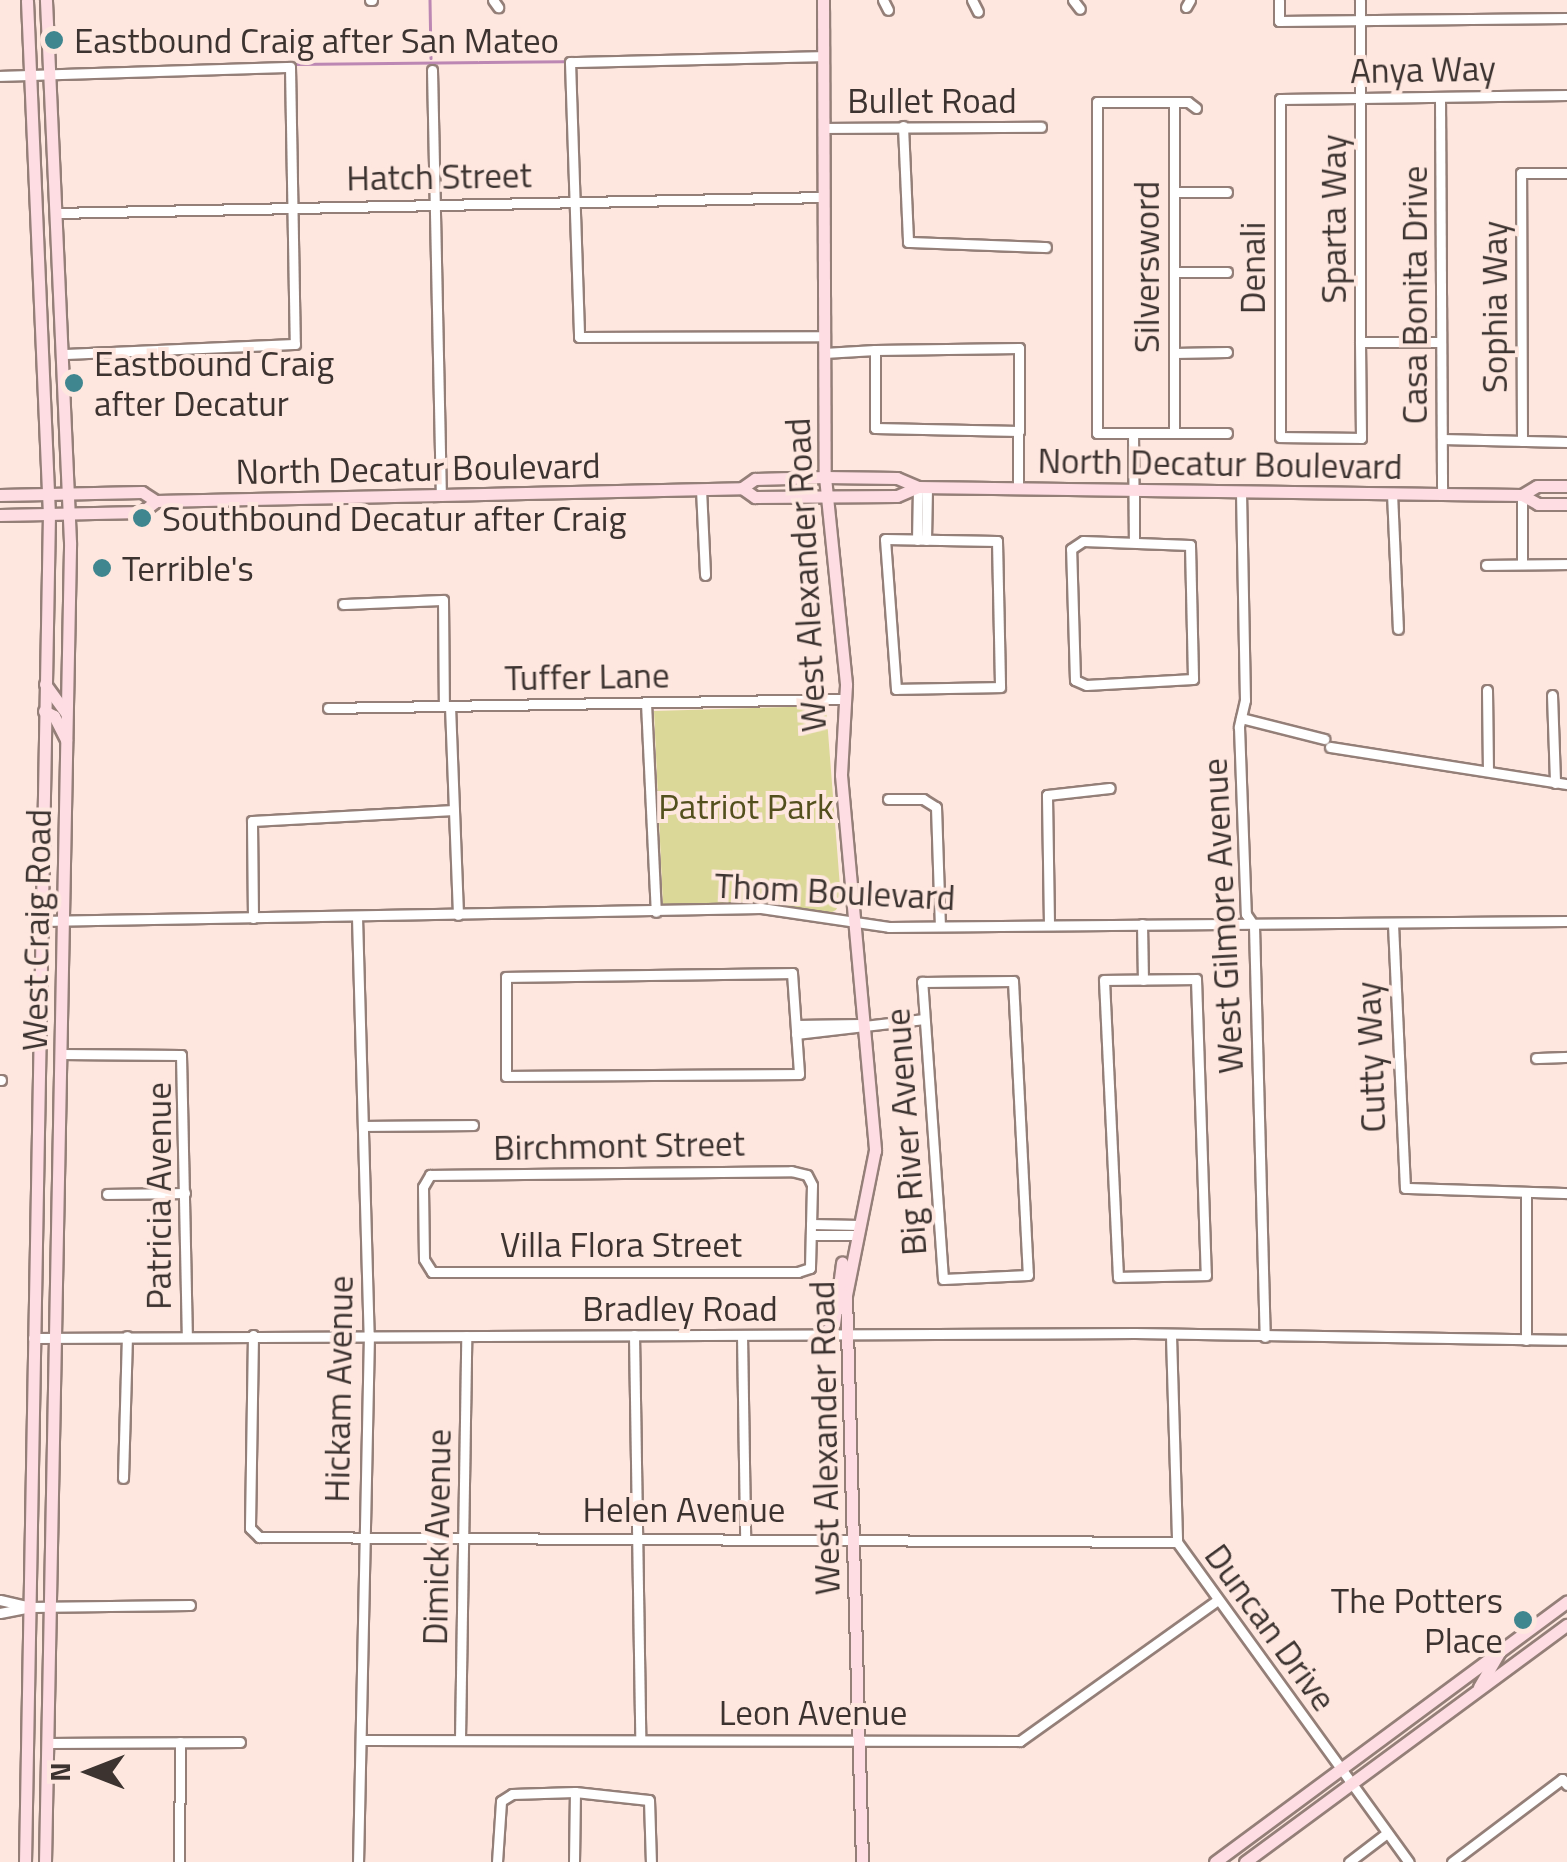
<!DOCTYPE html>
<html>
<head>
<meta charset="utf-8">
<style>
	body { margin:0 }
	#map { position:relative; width:1567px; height:1862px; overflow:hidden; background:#fee7df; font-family:"Titillium Web",sans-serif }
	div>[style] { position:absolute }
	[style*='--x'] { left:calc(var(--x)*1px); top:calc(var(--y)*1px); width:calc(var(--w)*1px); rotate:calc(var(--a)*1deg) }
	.green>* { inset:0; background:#dbd898 }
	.stream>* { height:2.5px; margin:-1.25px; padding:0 1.25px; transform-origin:1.25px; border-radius:1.25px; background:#bc87b3 }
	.roads { filter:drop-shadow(2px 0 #947f78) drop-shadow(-2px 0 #947f78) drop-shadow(0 2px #947f78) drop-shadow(0 -2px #947f78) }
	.minor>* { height:9px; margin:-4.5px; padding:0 4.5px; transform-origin:4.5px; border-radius:4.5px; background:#fff }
	.major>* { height:11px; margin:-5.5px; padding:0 5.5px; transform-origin:5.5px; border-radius:5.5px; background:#fedde3 }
	.dots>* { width:28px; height:28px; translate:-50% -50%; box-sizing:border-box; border:5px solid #fee7df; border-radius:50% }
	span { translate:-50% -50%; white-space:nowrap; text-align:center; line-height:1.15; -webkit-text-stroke:8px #fee7df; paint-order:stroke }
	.poi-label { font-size:35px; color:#3c3330 }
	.left { translate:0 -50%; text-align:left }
	.right { translate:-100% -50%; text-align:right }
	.street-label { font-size:35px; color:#3c3330 }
	.park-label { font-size:35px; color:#53501d }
	.north { position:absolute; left:40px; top:1722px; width:100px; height:100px; -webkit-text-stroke:8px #fee7df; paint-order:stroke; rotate:270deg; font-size:28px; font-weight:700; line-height:40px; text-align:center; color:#3c3330 }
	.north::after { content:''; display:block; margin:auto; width:35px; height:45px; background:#3c3330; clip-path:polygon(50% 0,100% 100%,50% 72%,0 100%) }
</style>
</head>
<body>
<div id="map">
	<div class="green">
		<i style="clip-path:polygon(826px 706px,841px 900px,836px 910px,826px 915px,760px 903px,663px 906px,654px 711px)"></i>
	</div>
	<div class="stream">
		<i style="--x:430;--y:0;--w:58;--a:89"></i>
		<i style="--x:294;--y:64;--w:269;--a:-0.6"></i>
	</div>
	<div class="roads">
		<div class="minor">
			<i style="--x:370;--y:0;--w:2;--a:0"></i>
			<i style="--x:493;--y:0;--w:9;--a:54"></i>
			<i style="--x:883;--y:0;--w:11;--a:63"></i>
			<i style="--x:972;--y:0;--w:13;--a:63"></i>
			<i style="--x:1073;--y:0;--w:11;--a:52"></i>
			<i style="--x:1279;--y:0;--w:21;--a:90"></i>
			<i style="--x:1279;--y:21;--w:288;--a:-0.6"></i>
			<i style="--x:1360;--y:0;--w:342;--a:90"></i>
			<i style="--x:1360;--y:342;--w:96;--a:89.4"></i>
			<i style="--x:1361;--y:438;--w:81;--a:-179.3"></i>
			<i style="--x:1280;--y:437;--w:338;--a:-90"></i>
			<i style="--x:1280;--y:99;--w:80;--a:-0.7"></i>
			<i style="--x:1360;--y:98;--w:207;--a:-0.8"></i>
			<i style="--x:1186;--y:7;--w:8;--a:-60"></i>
			<i style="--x:823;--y:56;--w:253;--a:178.6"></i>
			<i style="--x:570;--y:62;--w:275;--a:88.1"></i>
			<i style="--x:579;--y:337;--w:245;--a:-0.2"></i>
			<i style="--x:432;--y:70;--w:425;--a:88.8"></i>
			<i style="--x:0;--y:76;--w:290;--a:-1.8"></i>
			<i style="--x:290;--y:67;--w:277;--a:89"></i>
			<i style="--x:295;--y:344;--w:231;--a:177.5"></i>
			<i style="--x:1440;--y:97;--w:397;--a:89.7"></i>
			<i style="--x:1174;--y:102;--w:331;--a:90"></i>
			<i style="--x:1196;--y:108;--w:10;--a:-143"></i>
			<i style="--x:1188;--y:102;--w:91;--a:180"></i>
			<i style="--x:1097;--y:102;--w:331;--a:90"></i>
			<i style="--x:1097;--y:433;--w:130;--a:0"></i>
			<i style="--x:903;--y:126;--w:116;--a:87.5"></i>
			<i style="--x:908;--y:242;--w:138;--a:2.1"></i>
			<i style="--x:823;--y:128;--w:218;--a:-0.3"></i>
			<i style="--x:1174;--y:192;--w:53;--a:0"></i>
			<i style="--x:55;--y:213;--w:768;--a:-1.19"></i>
			<i style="--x:1174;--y:272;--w:53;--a:0"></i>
			<i style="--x:1360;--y:342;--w:81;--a:0"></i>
			<i style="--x:824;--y:353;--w:51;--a:-3.4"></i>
			<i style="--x:875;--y:350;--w:144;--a:-0.8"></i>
			<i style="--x:1019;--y:348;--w:83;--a:90"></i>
			<i style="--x:1019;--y:431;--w:144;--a:-178.8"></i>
			<i style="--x:875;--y:428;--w:78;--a:-90"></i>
			<i style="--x:1174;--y:353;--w:53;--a:-1.1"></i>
			<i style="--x:1018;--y:431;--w:57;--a:90"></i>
			<i style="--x:1133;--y:433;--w:109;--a:89.5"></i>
			<i style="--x:1442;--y:439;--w:125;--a:1.4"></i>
			<i style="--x:1522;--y:441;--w:268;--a:-90.2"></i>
			<i style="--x:1521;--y:173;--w:46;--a:0"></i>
			<i style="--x:701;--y:489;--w:86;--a:87.3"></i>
			<i style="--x:1241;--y:492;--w:208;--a:88.9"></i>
			<i style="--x:1245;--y:700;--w:28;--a:103"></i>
			<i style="--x:1239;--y:727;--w:187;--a:87.9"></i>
			<i style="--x:1246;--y:914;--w:14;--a:56"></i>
			<i style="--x:1254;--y:926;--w:411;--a:88.5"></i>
			<i style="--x:1392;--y:493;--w:136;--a:87.5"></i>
			<i style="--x:1522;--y:495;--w:69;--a:90"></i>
			<i style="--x:885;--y:539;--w:112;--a:1"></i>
			<i style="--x:997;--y:541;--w:146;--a:88.8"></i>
			<i style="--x:1000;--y:687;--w:104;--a:178.9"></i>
			<i style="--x:896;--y:689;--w:150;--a:-94.2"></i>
			<i style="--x:917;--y:540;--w:53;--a:-88.9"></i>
			<i style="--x:926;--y:540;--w:53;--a:-88.9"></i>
			<i style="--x:1083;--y:541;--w:107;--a:2.1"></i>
			<i style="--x:1190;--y:545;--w:134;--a:88.7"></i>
			<i style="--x:1193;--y:679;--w:107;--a:176.8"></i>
			<i style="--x:1086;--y:685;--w:12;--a:-156"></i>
			<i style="--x:1075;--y:680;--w:131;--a:-91.7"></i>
			<i style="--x:1071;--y:549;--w:14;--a:-34"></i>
			<i style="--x:1134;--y:542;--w:50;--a:-90"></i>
			<i style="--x:1486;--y:565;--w:81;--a:-0.7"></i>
			<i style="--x:343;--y:604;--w:100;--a:-2.3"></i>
			<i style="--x:443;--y:600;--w:106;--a:89.5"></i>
			<i style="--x:1487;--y:690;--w:81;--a:89.3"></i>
			<i style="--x:1552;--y:695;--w:88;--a:88"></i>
			<i style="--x:646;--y:703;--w:209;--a:87.3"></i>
			<i style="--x:450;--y:706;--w:209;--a:87.8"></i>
			<i style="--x:328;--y:708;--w:518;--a:-1"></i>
			<i style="--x:1241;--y:718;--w:86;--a:14.2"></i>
			<i style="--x:1330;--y:747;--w:240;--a:8.9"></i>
			<i style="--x:888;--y:799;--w:35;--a:0"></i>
			<i style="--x:923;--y:799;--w:15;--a:32"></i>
			<i style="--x:936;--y:807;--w:119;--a:88.1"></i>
			<i style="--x:357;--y:917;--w:417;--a:88.4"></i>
			<i style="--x:369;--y:1334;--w:528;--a:91.19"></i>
			<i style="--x:253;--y:918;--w:97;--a:-90.6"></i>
			<i style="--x:252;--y:821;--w:202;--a:-3.1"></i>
			<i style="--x:40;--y:921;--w:721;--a:-1.03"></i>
			<i style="--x:761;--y:908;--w:129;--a:8.4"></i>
			<i style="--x:889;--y:927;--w:678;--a:-0.51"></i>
			<i style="--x:1049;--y:924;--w:129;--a:-90.9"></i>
			<i style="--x:1047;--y:795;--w:63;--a:-6.3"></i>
			<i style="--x:1142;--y:924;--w:56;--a:89"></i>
			<i style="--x:1393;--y:924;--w:264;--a:87.4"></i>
			<i style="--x:1405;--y:1188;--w:162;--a:1.8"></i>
			<i style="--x:792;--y:973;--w:101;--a:86"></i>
			<i style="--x:799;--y:1074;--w:293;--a:179.6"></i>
			<i style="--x:506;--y:1076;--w:99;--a:-90"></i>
			<i style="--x:506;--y:977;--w:286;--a:-0.8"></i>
			<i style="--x:1196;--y:979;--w:296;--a:88.1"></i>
			<i style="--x:1206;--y:1275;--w:88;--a:178.7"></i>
			<i style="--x:1118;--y:1277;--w:297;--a:-92.7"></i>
			<i style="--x:1104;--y:980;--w:92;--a:-0.6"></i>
			<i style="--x:1013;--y:981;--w:294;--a:87.1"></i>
			<i style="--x:1028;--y:1275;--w:85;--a:177.3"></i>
			<i style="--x:943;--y:1279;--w:298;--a:-94"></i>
			<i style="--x:922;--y:982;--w:91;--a:-0.6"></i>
			<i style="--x:796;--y:1025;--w:65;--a:-0.9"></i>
			<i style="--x:796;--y:1034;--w:129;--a:-6.7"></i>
			<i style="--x:61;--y:1054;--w:120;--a:0.5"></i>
			<i style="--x:181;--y:1055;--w:281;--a:88.8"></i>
			<i style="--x:1536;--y:1058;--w:31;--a:-2"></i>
			<i style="--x:0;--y:1080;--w:1;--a:0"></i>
			<i style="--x:364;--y:1126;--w:109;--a:-0.5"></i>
			<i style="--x:791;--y:1171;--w:16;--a:14"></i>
			<i style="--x:807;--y:1175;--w:11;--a:63"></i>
			<i style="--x:812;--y:1185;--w:83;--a:91.4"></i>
			<i style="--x:810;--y:1268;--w:13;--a:162"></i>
			<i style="--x:798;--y:1272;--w:366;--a:180"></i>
			<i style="--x:432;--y:1272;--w:15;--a:-122"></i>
			<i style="--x:424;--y:1259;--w:72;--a:-90.8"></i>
			<i style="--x:423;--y:1187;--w:14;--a:-60"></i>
			<i style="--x:430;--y:1175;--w:361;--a:-0.6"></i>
			<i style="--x:107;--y:1194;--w:78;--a:-0.7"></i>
			<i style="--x:811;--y:1224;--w:48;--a:1.2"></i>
			<i style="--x:811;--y:1235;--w:44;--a:0"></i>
			<i style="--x:253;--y:1335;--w:193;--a:90.9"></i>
			<i style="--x:250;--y:1528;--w:13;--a:45"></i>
			<i style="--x:259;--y:1537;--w:918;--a:0.31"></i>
			<i style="--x:634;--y:1335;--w:403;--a:89.1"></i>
			<i style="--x:742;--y:1335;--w:200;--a:89.1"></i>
			<i style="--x:1171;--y:1336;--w:206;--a:88.3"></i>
			<i style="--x:1177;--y:1542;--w:395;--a:54.1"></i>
			<i style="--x:33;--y:1338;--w:1102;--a:-0.26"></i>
			<i style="--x:1135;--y:1333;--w:432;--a:0.9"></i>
			<i style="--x:1526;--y:1340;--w:147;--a:-90"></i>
			<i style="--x:123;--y:1478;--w:142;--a:-88.4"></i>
			<i style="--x:0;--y:1600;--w:31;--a:13"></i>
			<i style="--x:30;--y:1607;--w:160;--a:-0.7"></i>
			<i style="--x:0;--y:1613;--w:31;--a:-11"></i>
			<i style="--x:460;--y:1739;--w:403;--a:-89.1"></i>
			<i style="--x:362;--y:1740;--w:658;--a:0.09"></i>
			<i style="--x:1020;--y:1741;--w:243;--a:-35.5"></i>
			<i style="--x:47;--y:1743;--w:193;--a:-0.3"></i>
			<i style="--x:179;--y:1862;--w:120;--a:-89.5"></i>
			<i style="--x:497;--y:1862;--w:61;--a:-86.2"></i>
			<i style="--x:501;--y:1801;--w:13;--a:-32"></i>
			<i style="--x:512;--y:1794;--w:63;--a:-1.8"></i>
			<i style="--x:575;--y:1792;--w:74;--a:6.2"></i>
			<i style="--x:649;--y:1800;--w:62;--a:88.2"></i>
			<i style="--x:574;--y:1862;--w:70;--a:-89.2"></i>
			<i style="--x:1349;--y:1862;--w:48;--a:-37.3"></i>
			<i style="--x:1452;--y:1862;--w:138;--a:-37"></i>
			<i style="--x:1562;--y:1779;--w:8;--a:50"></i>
		</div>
		<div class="major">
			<i style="--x:823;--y:0;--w:477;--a:89.8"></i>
			<i style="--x:825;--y:477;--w:209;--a:84.2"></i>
			<i style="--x:846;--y:685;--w:90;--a:93.2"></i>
			<i style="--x:841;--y:775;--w:377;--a:84.8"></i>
			<i style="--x:875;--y:1150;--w:148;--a:101.3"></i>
			<i style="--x:846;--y:1295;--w:567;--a:88.38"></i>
			<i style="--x:742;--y:488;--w:16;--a:35"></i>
			<i style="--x:755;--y:497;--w:142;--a:-0.4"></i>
			<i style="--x:897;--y:496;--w:23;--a:-23"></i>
			<i style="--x:0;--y:495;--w:142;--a:-1.2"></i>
			<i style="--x:142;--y:492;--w:17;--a:33"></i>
			<i style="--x:156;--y:501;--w:285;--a:-1.2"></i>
			<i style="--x:441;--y:495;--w:301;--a:-1.3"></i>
			<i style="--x:742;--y:488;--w:16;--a:-35"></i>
			<i style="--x:755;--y:479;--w:70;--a:-1.6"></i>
			<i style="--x:825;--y:477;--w:72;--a:0.8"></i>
			<i style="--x:897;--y:478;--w:23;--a:23"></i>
			<i style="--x:918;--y:487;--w:604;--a:0.76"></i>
			<i style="--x:1522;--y:495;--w:18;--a:29"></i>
			<i style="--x:1538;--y:504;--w:29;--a:0"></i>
			<i style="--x:1522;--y:495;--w:17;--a:-31"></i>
			<i style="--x:1537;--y:486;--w:30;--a:0"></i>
			<i style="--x:0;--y:515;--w:142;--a:-1.2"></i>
			<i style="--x:142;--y:512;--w:18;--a:-38"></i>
			<i style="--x:45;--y:684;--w:36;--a:54"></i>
			<i style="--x:44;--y:711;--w:11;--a:27"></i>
			<i style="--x:54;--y:716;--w:27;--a:63"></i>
			<i style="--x:822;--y:1335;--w:16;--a:-43"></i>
			<i style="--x:834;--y:1324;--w:62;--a:-82.5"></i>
			<i style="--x:1479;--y:1687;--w:42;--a:-59.7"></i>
			<i style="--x:25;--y:1862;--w:1347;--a:-88.98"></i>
			<i style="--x:49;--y:515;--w:515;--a:-92.45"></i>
			<i style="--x:45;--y:1862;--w:1320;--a:-88.91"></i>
			<i style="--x:70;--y:542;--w:543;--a:-92.54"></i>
			<i style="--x:1215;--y:1862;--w:438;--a:-36.5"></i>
			<i style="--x:1245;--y:1862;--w:400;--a:-36.4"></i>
		</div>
	</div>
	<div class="dots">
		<i style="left:54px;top:40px;background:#3f868f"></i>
		<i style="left:74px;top:383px;background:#3f868f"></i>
		<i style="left:142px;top:518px;background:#3f868f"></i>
		<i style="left:102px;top:568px;background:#3f868f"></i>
		<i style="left:1523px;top:1620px;background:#3f868f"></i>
	</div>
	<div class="poi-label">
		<span class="left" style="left:74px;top:40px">Eastbound Craig after San Mateo</span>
		<span class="left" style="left:94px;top:383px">Eastbound Craig<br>after Decatur</span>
		<span class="left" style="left:162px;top:518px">Southbound Decatur after Craig</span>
		<span class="left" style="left:122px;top:568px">Terrible's</span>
		<span class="right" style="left:1503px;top:1620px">The Potters<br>Place</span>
	</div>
	<div class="street-label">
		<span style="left:1423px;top:69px;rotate:-1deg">Anya Way</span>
		<span style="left:932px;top:100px">Bullet Road</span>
		<span style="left:439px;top:176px;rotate:-1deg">Hatch Street</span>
		<span style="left:1333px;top:219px;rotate:-90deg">Sparta Way</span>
		<span style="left:1146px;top:267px;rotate:-90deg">Silversword</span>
		<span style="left:1252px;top:268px;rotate:-90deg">Denali</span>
		<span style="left:1414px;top:295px;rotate:-90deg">Casa Bonita Drive</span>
		<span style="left:1494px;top:307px;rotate:-90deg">Sophia Way</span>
		<span style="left:1220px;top:463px;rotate:1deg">North Decatur Boulevard</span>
		<span style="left:418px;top:468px;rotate:-1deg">North Decatur Boulevard</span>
		<span style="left:805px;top:575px;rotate:-93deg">West Alexander Road</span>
		<span style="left:587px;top:676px;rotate:-1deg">Tuffer Lane</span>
		<span style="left:835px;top:891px;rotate:3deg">Thom Boulevard</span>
		<span style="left:1222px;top:916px;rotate:-93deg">West Gilmore Avenue</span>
		<span style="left:36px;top:930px;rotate:-89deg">West Craig Road</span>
		<span style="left:1370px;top:1057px;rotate:-92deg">Cutty Way</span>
		<span style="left:905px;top:1132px;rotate:-94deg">Big River Avenue</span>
		<span style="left:619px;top:1145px;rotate:-1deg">Birchmont Street</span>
		<span style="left:158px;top:1196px;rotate:-90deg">Patricia Avenue</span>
		<span style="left:621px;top:1244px">Villa Flora Street</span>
		<span style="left:680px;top:1308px">Bradley Road</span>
		<span style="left:338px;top:1389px;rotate:-89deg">Hickam Avenue</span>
		<span style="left:824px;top:1438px;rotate:-91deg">West Alexander Road</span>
		<span style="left:684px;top:1509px">Helen Avenue</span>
		<span style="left:436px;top:1537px;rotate:-89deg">Dimick Avenue</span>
		<span style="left:1271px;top:1627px;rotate:54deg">Duncan Drive</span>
		<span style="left:813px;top:1712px">Leon Avenue</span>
	</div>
	<div class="park-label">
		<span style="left:746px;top:806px">Patriot Park</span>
	</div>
	<div class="north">N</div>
</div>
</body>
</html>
